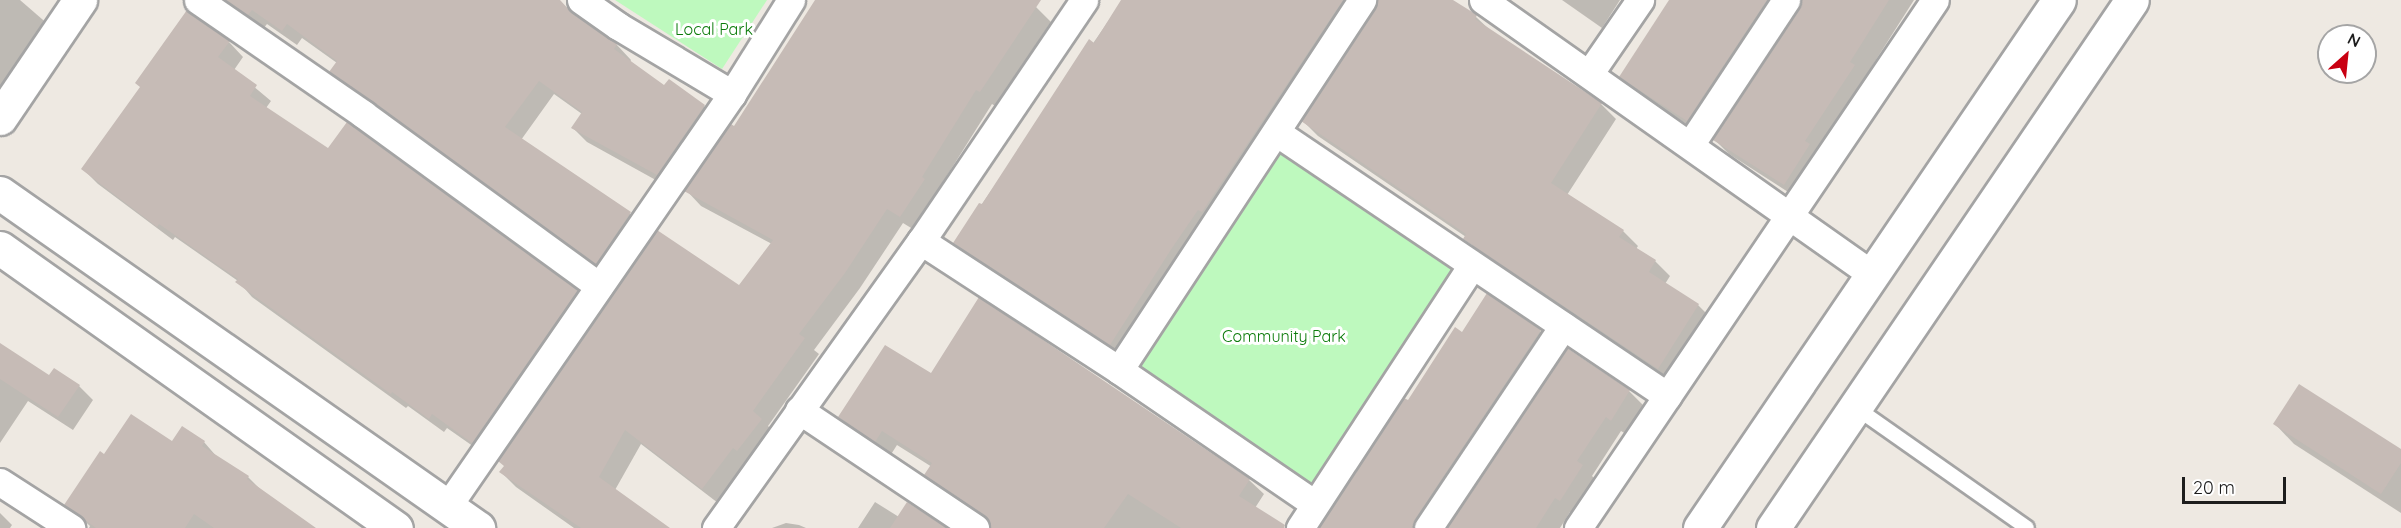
<!DOCTYPE html>
<html>
<head>
<meta charset="utf-8">
<style>
	body { margin:0 }
	#map { position:relative; width:2401px; height:528px; overflow:hidden; background:#eee9e2; font-family:Quicksand,sans-serif }
	div>[style] { position:absolute }
	[style*='--x'] { left:calc(var(--x)*1px); top:calc(var(--y)*1px); width:calc(var(--w)*1px); rotate:calc(var(--a)*1deg) }
	.park>* { inset:0; background:#bef9be; transform-origin:0 0 }
	.shadow>* { inset:0; background:#0003 }
	.building>* { inset:0; background:#c6bbb6 }
	.roads { filter:drop-shadow(2px 0 #a4a4a4) drop-shadow(-2px 0 #a4a4a4) drop-shadow(0 2px #a4a4a4) drop-shadow(0 -2px #a4a4a4) }
	.service>* { height:14px; margin:-7px; padding:0 7px; transform-origin:7px; border-radius:7px; background:#fff }
	.minor>* { height:27px; margin:-13.5px; padding:0 13.5px; transform-origin:13.5px; border-radius:13.5px; background:#fff }
	.tertiary>* { height:33px; margin:-16.5px; padding:0 16.5px; transform-origin:16.5px; border-radius:16.5px; background:#fff }
	span { translate:-50% -50%; white-space:nowrap; text-align:center; line-height:1.15; -webkit-text-stroke:6px #fff; paint-order:stroke }
	.park-label { font-size:16px; color:#0b7b0a }
	.north { position:absolute; left:2317px; top:24px; width:60px; height:60px; box-sizing:border-box; background:#fff; border:2px solid #a5a5a5; border-radius:50%; rotate:27deg; font-size:16px; font-weight:700; line-height:24px; text-align:center; color:#1d1d1d }
	.north::after { content:''; display:block; margin:auto; width:21px; height:27px; background:#c90012; clip-path:polygon(50% 0,100% 100%,50% 72%,0 100%) }
	.scale { position:absolute; left:2182px; top:477px; width:104px; height:27px; box-sizing:border-box; border:3px solid #1d1d1d; border-top:0; padding-left:8px; font-size:18px; line-height:21px; white-space:nowrap; color:#1d1d1d; -webkit-text-stroke:4px #fff; paint-order:stroke }
</style>
</head>
<body>
<div id="map">
	<div class="park">
		<i style="clip-path:polygon(615px 0,767px 0,722px 69px)"></i>
		<i style="left:1276px;top:132px;width:237px;height:285px;rotate:34deg"></i>
	</div>
	<div class="shadow">
		<i style="clip-path:polygon(0 0,20px 0,50px 26px,0 104px)"></i>
		<i style="clip-path:polygon(222px 0,558px 0,580px 20px,617px 45px,631px 60px,630px 62px,665px 87px,669px 81px,704px 106px,719px 121px,672px 189px,587px 142px,573px 128px,582px 114px,554px 94px,521px 140px,630px 214px,645px 228px,611px 278px,346px 86px,331px 71px,337px 63px,302px 38px,297px 45px,267px 24px,263px 29px)"></i>
		<i style="clip-path:polygon(818px 0,1034px 0,1036px 7px,1051px 22px,995px 106px,992px 104px,936px 193px,939px 195px,916px 231px,903px 223px,860px 288px,814px 350px,819px 354px,768px 426px,777px 435px,718px 503px,641px 444px,615px 490px,667px 528px,574px 528px,516px 487px,501px 472px,740px 287px,772px 244px,701px 206px,686px 190px,734px 128px)"></i>
		<i style="clip-path:polygon(1123px 0,1370px 0,1125px 359px,970px 258px,955px 243px)"></i>
		<i style="clip-path:polygon(1377px 0,1451px 0,1476px 17px,1492px 32px,1601px 104px,1616px 119px,1567px 195px,1623px 231px,1638px 246px,1636px 249px,1655px 261px,1670px 276px,1665px 284px,1698px 305px,1713px 320px,1673px 382px,1479px 253px,1466px 237px,1318px 136px,1303px 121px,1377px 9px)"></i>
		<i style="clip-path:polygon(1562px 0,1620px 0,1602px 28px)"></i>
		<i style="clip-path:polygon(1674px 0,1794px 0,1702px 134px,1636px 91px,1621px 77px)"></i>
		<i style="clip-path:polygon(1797px 0,1914px 0,1865px 77px,1869px 81px,1799px 199px,1729px 154px,1714px 139px,1801px 9px,1801px 0)"></i>
		<i style="clip-path:polygon(229px 42px,243px 57px,234px 70px,271px 101px,266px 108px,328px 151px,577px 291px,591px 306px,487px 456px,447px 428px,444px 432px,408px 406px,406px 408px,252px 297px,238px 281px,175px 237px,173px 240px,98px 184px,83px 169px)"></i>
		<i style="clip-path:polygon(1487px 296px,1540px 331px,1555px 346px,1433px 528px,1321px 528px,1408px 402px,1462px 334px)"></i>
		<i style="clip-path:polygon(0 345px,49px 377px,79px 386px,93px 400px,73px 430px,28px 401px,0 443px)"></i>
		<i style="clip-path:polygon(931px 375px,1249px 480px,1264px 494px,1255px 508px,1285px 528px,992px 528px,989px 522px,941px 490px,926px 475px,932px 467px,897px 445px,890px 456px,855px 432px,840px 417px)"></i>
		<i style="clip-path:polygon(1629px 391px,1644px 406px,1626px 434px,1621px 431px,1592px 476px,1597px 481px,1575px 515px,1570px 512px,1560px 528px,1449px 528px)"></i>
		<i style="clip-path:polygon(2275px 424px,2401px 451px,2401px 513px,2294px 444px)"></i>
		<i style="clip-path:polygon(183px 428px,204px 442px,217px 457px,248px 477px,261px 490px,312px 528px,89px 528px,90px 526px,66px 504px,105px 456px,173px 443px)"></i>
		<i style="clip-path:polygon(875px 502px,899px 517px,946px 528px,858px 528px)"></i>
		<i style="clip-path:polygon(0 513px,12px 525px,10px 528px,0 528px)"></i>
		<i style="clip-path:polygon(786px 523px,799px 525px,806px 528px,772px 528px)"></i>
	</div>
	<div class="building">
		<i style="clip-path:polygon(226px 0,560px 0,572px 13px,617px 44px,614px 49px,664px 85px,669px 79px,705px 105px,657px 175px,571px 128px,582px 112px,539px 81px,505px 127px,631px 212px,596px 264px,329px 72px,337px 61px,287px 24px,282px 31px,252px 10px,248px 15px)"></i>
		<i style="clip-path:polygon(815px 0,1041px 0,980px 92px,976px 90px,922px 177px,925px 179px,900px 217px,887px 209px,845px 273px,799px 334px,805px 338px,753px 411px,762px 419px,737px 451px,733px 448px,702px 489px,625px 430px,599px 477px,670px 528px,581px 528px,499px 472px,504px 466px,498px 461px,657px 230px,739px 285px,773px 240px,684px 191px,731px 124px,734px 126px)"></i>
		<i style="clip-path:polygon(1121px 0,1343px 0,1202px 212px,1198px 210px,1172px 248px,1110px 345px,953px 243px,979px 203px,982px 204px,1089px 39px,1094px 43px)"></i>
		<i style="clip-path:polygon(1378px 0,1453px 0,1477px 15px,1475px 19px,1602px 103px,1551px 183px,1624px 230px,1619px 237px,1656px 260px,1649px 272px,1699px 304px,1658px 369px,1463px 239px,1466px 234px,1301px 121px,1375px 9px)"></i>
		<i style="clip-path:polygon(1669px 0,1767px 0,1687px 121px,1619px 77px)"></i>
		<i style="clip-path:polygon(1802px 0,1889px 0,1850px 62px,1855px 65px,1805px 141px,1810px 144px,1784px 185px,1713px 140px,1799px 9px)"></i>
		<i style="clip-path:polygon(187px 10px,230px 41px,218px 57px,257px 85px,250px 96px,328px 148px,347px 122px,578px 290px,472px 443px,432px 414px,429px 419px,392px 392px,391px 394px,235px 282px,238px 279px,159px 224px,157px 227px,81px 169px,140px 87px,135px 83px)"></i>
		<i style="clip-path:polygon(1487px 293px,1541px 330px,1415px 519px,1412px 528px,1319px 528px,1404px 398px,1408px 400px,1455px 327px,1462px 332px)"></i>
		<i style="clip-path:polygon(979px 297px,1250px 479px,1239px 496px,1285px 525px,1284px 528px,1181px 528px,1128px 494px,1104px 528px,991px 528px,984px 515px,924px 475px,932px 463px,882px 431px,875px 442px,838px 417px,885px 345px,931px 373px)"></i>
		<i style="clip-path:polygon(0 343px,49px 375px,54px 368px,80px 385px,58px 417px,0 379px)"></i>
		<i style="clip-path:polygon(1567px 348px,1630px 390px,1611px 421px,1606px 417px,1577px 461px,1583px 465px,1560px 501px,1555px 498px,1536px 528px,1447px 528px)"></i>
		<i style="clip-path:polygon(2299px 384px,2401px 449px,2401px 463px,2381px 494px,2273px 424px)"></i>
		<i style="clip-path:polygon(131px 414px,172px 441px,182px 426px,205px 441px,202px 446px,249px 476px,247px 479px,316px 528px,214px 528px,194px 514px,185px 528px,96px 528px,64px 505px,100px 451px,104px 454px)"></i>
		<i style="clip-path:polygon(907px 502px,947px 528px,890px 528px)"></i>
	</div>
	<div class="roads">
		<div class="service">
			<i style="--x:1855;--y:407;--w:210;--a:35.1"></i>
		</div>
		<div class="minor">
			<i style="--x:198;--y:0;--w:201;--a:34.6"></i>
			<i style="--x:363;--y:114;--w:292;--a:36.1"></i>
			<i style="--x:581;--y:0;--w:45;--a:35.1"></i>
			<i style="--x:618;--y:26;--w:133;--a:30.8"></i>
			<i style="--x:1483;--y:0;--w:475;--a:35.2"></i>
			<i style="--x:1589;--y:74;--w:90;--a:-55.4"></i>
			<i style="--x:1276;--y:132;--w:472;--a:34"></i>
			<i style="--x:1690;--y:145;--w:174;--a:-56.5"></i>
			<i style="--x:921;--y:241;--w:236;--a:33.1"></i>
			<i style="--x:1119;--y:370;--w:237;--a:34.4"></i>
			<i style="--x:1119;--y:370;--w:443;--a:-56.7"></i>
			<i style="--x:799;--y:410;--w:212;--a:33.8"></i>
			<i style="--x:0;--y:482;--w:85;--a:32.9"></i>
			<i style="--x:447;--y:507;--w:502;--a:-55.39"></i>
			<i style="--x:732;--y:94;--w:111;--a:-57.9"></i>
			<i style="--x:716;--y:528;--w:353;--a:-54.5"></i>
			<i style="--x:921;--y:241;--w:291;--a:-55.9"></i>
			<i style="--x:1300;--y:528;--w:314;--a:-56.8"></i>
			<i style="--x:1428;--y:528;--w:243;--a:-56.2"></i>
			<i style="--x:1578;--y:528;--w:637;--a:-55.94"></i>
		</div>
		<div class="tertiary">
			<i style="--x:0;--y:118;--w:143;--a:-55.9"></i>
			<i style="--x:0;--y:193;--w:584;--a:35.02"></i>
			<i style="--x:0;--y:248;--w:485;--a:35.3"></i>
			<i style="--x:1700;--y:528;--w:638;--a:-55.79"></i>
			<i style="--x:1773;--y:528;--w:638;--a:-55.79"></i>
		</div>
	</div>
	<div class="park-label">
		<span style="left:714px;top:29px">Local Park</span>
		<span style="left:1284px;top:336px">Community Park</span>
	</div>
	<div class="north">N</div>
	<div class="scale">20 m</div>
</div>
</body>
</html>
